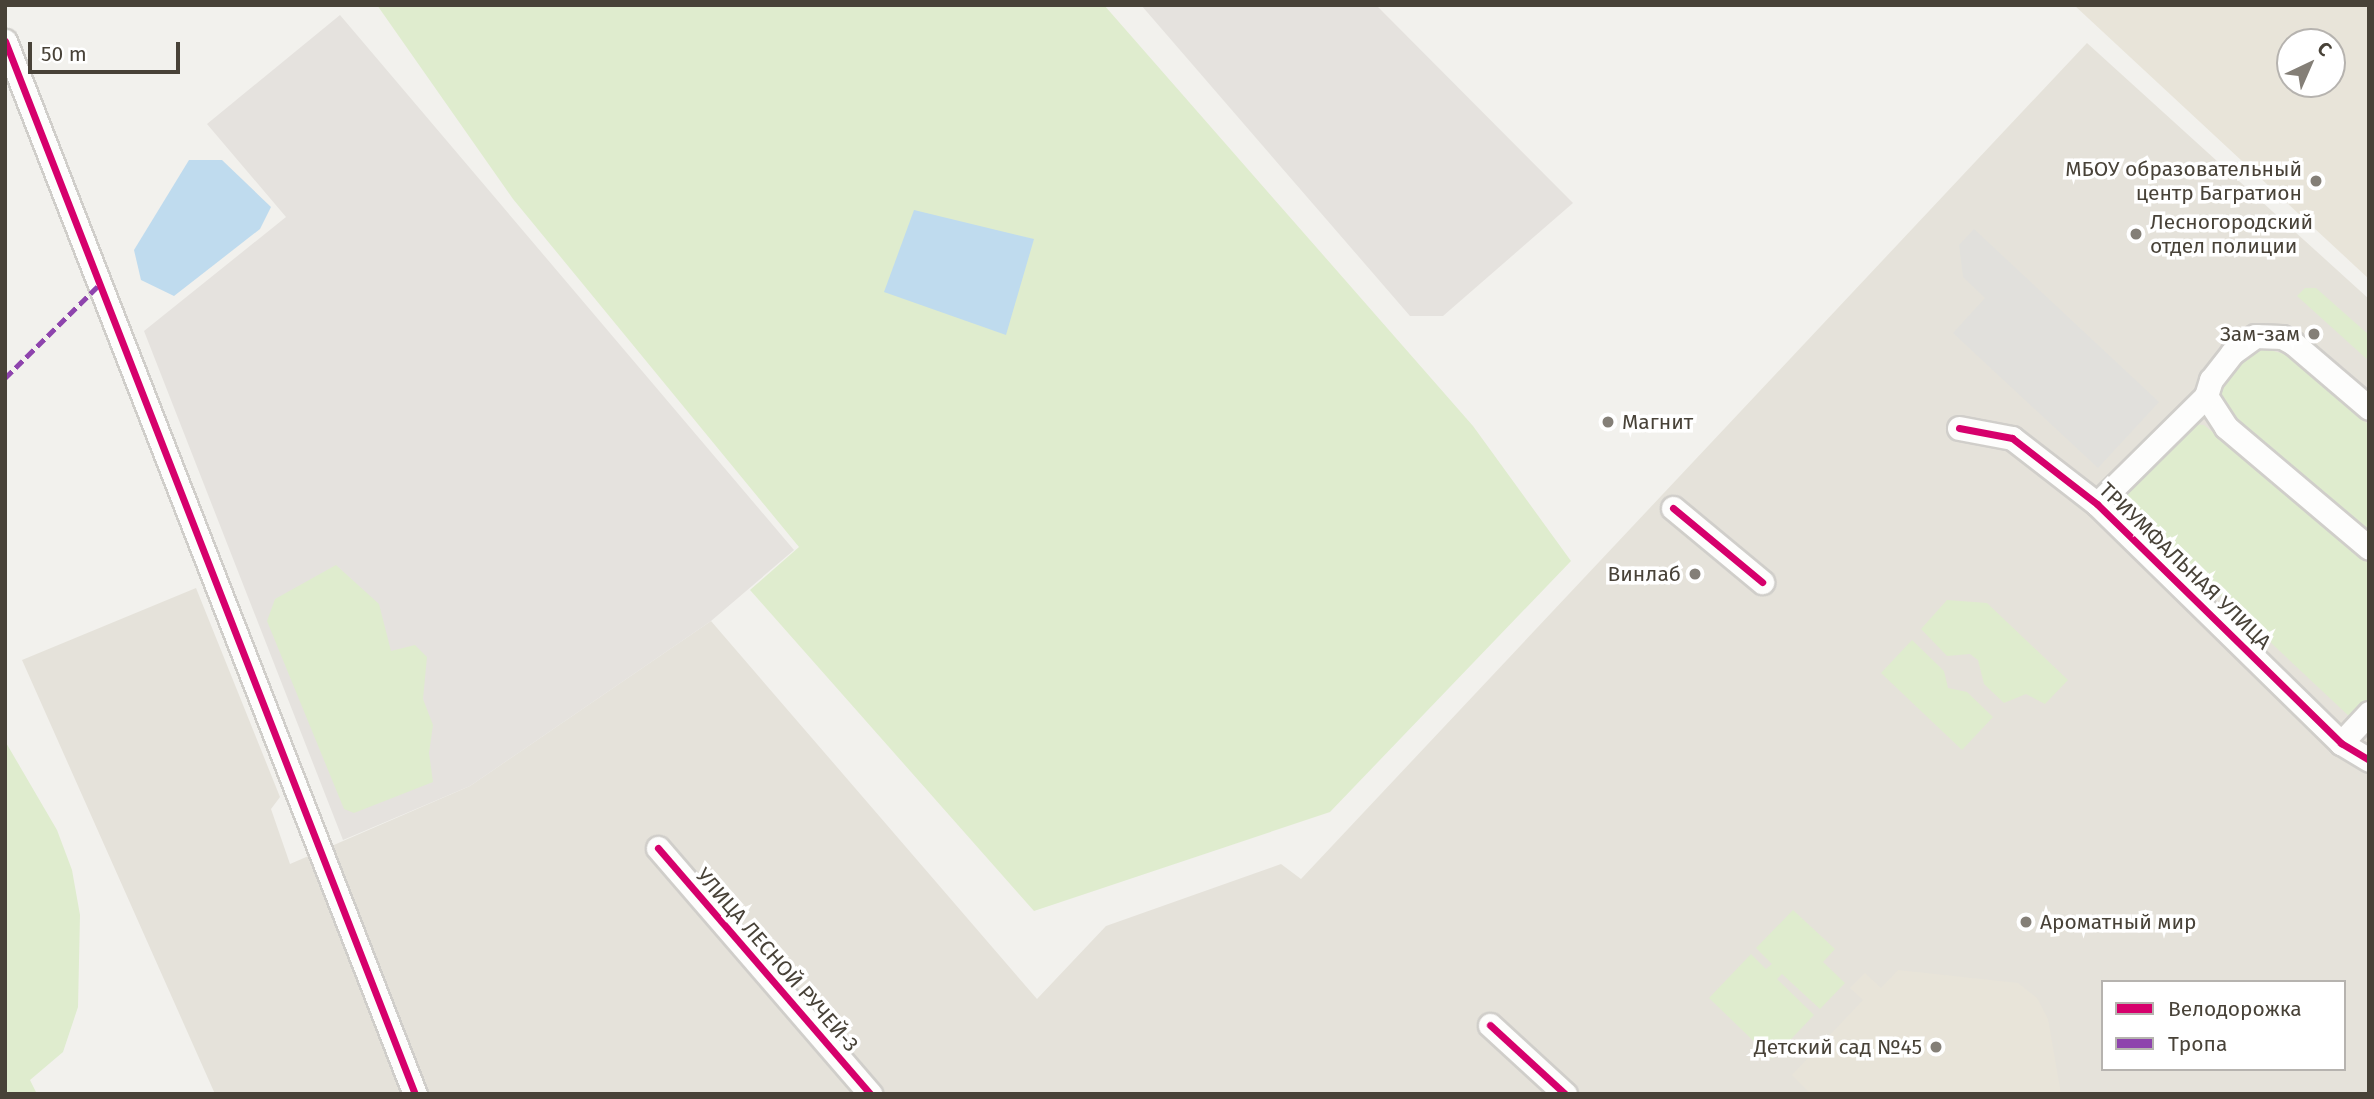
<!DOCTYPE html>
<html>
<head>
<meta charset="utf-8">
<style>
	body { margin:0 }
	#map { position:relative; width:2374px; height:1099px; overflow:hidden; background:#f2f1ed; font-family:"Fira Sans",sans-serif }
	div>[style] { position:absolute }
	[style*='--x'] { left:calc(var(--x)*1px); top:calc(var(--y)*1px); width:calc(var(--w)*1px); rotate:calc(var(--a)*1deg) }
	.residential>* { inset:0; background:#e5e2da }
	.industrial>* { inset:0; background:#e5e2de }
	.education>* { inset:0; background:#e8e4d9 }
	.green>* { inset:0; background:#dfecce }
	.parking>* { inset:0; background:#e1e0dc }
	.water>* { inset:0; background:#bfdbee }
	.roads { filter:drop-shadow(2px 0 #d0ceca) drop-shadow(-2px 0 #d0ceca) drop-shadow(0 2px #d0ceca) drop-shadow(0 -2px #d0ceca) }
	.minor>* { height:23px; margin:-11.5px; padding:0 11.5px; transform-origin:11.5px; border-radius:11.5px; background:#fdfdfc }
	.quiet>* { height:5px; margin-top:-2.5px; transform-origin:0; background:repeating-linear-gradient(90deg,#8e44ad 0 10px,transparent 0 15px) }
	.cycleway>* { height:7px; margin:-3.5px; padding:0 3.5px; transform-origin:3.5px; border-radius:3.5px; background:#d6006c }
	.dots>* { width:19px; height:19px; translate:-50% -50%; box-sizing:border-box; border:4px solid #fff; border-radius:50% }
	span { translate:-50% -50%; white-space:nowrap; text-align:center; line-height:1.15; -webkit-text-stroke:7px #fff; paint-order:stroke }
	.poi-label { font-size:21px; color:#484238 }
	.right { translate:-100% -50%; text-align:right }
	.left { translate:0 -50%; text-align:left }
	.street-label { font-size:21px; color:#484238 }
	.frame { position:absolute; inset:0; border:7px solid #484238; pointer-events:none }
	.legend { position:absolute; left:2101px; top:980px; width:245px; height:91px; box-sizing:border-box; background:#fff; border:2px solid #b6b3af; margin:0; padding:9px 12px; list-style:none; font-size:21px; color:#484238 }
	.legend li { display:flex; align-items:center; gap:14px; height:35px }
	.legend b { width:35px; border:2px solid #b6b3af }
	.north { position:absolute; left:2276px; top:28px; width:70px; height:70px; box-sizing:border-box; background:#fff; border:2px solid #b6b3af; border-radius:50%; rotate:44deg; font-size:19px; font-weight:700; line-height:28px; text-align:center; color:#484238 }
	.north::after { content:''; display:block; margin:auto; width:24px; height:32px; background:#847f77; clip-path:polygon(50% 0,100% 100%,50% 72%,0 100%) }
	.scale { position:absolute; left:28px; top:42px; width:152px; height:32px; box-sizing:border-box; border:4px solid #484238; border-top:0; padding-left:9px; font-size:21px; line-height:24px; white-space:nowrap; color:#484238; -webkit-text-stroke:5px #fff; paint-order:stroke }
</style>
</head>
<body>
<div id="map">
	<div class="residential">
		<i style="clip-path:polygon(evenodd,2087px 43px,2369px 299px,2369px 1094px,215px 1094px,22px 660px,196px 588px,280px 797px,271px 809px,290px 864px,470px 786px,711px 621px,1037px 999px,1106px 926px,1281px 864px,1301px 879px,2087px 43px,2103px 982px,2344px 982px,2344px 1069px,2103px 1069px,2103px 982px)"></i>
	</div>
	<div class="industrial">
		<i style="clip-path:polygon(1141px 5px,1376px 5px,1573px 203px,1443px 316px,1410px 316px)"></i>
		<i style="clip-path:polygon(340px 15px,794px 550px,711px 621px,470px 786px,343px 840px,144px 331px,286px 217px,207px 124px)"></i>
	</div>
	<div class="education">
		<i style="clip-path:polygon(evenodd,2074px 5px,2369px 5px,2369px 279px,2074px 5px,2290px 42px,2332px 42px,2332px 84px,2290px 84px,2290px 42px)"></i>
		<i style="clip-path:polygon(1898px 970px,2018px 983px,2037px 998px,2048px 1019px,2061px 1094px,1811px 1094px,1792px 1075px,1863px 1000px,1850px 988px,1865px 973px,1881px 988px)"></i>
	</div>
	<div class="green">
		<i style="clip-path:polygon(377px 5px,1104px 5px,1473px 426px,1571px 561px,1330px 812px,1034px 911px,750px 590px,799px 547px,513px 199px)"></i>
		<i style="clip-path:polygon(2305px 288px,2316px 288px,2369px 335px,2369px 361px,2297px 296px)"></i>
		<i style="clip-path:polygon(2265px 349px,2285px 354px,2369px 425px,2369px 536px,2241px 430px,2226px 409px,2221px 392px,2225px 376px,2234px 362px)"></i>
		<i style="clip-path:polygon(2193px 424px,2204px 425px,2369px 564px,2369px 699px,2351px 718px,2120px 501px)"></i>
		<i style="clip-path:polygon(336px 565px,379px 604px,391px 651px,415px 645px,427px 657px,423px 699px,433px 725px,429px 753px,433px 782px,354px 813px,344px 809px,267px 621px,275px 599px)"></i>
		<i style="clip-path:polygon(1947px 600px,1987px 603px,2068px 680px,2045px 704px,2026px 694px,2004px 703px,1984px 684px,1978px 660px,1970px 654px,1947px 656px,1921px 629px)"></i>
		<i style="clip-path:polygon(1912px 640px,1944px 671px,1948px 688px,1967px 692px,1993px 717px,1962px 750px,1881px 673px)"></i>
		<i style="clip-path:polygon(5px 741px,57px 830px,72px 870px,80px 915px,78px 1007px,63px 1052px,30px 1080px,37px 1094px,5px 1094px)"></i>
		<i style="clip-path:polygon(1793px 910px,1835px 949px,1823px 962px,1845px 983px,1820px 1009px,1782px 974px,1777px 979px,1814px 1015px,1772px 1059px,1709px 998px,1751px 954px,1766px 969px,1772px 964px,1756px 948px)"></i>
	</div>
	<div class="parking">
		<i style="clip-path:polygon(1974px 229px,2159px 402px,2098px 468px,1953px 333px,1985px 298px,1963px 277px,1959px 245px)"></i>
	</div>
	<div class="water">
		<i style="clip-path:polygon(189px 160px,222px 160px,271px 207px,260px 229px,174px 296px,141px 280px,134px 250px)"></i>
		<i style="clip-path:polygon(914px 210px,1034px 239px,1006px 335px,884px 292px)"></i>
	</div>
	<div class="roads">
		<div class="minor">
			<i style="--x:5;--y:41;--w:1130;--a:68.73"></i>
			<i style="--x:2206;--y:396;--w:37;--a:57"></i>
			<i style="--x:2226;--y:427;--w:187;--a:40.2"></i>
			<i style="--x:1959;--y:428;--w:54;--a:10.7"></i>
			<i style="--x:2012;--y:438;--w:108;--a:37.8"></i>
			<i style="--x:2097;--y:504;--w:342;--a:44.4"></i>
			<i style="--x:2341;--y:743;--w:33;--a:31"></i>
			<i style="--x:2097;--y:504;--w:153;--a:-44.7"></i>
			<i style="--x:2206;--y:396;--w:17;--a:-73"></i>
			<i style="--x:2211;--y:380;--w:34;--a:-52"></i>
			<i style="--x:2232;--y:353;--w:29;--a:-36"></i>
			<i style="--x:2255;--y:336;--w:27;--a:2"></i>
			<i style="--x:2282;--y:337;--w:13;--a:29"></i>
			<i style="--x:2293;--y:343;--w:100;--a:40.5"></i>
			<i style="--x:1673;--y:508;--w:116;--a:39.7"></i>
			<i style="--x:2341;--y:743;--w:41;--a:-47"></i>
			<i style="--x:658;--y:848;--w:325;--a:49.2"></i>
			<i style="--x:1490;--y:1025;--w:102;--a:42.6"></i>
		</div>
	</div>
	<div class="quiet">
		<i style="--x:5;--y:378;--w:135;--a:-44.7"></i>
	</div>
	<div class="cycleway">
		<i style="--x:5;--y:41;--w:1130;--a:68.73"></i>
		<i style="--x:1959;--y:428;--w:54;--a:10.7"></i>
		<i style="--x:2012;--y:438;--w:108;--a:37.8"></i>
		<i style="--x:2097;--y:504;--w:342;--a:44.4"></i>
		<i style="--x:2341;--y:743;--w:33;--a:31"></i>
		<i style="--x:1673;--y:508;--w:116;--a:39.7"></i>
		<i style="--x:658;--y:848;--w:325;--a:49.2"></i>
		<i style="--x:1490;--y:1025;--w:102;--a:42.6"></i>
	</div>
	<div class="dots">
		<i style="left:2316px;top:181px;background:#847f77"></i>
		<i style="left:2136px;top:234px;background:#847f77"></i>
		<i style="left:2314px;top:334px;background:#847f77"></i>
		<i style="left:1608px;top:422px;background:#847f77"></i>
		<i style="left:1695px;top:574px;background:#847f77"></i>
		<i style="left:2026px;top:922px;background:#847f77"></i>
		<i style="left:1936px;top:1047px;background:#847f77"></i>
	</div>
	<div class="poi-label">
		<span class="right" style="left:2302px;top:181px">МБОУ образовательный<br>центр Багратион</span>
		<span class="left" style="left:2150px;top:234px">Лесногородский<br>отдел полиции</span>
		<span class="right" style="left:2300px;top:334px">Зам-зам</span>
		<span class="left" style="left:1622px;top:422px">Магнит</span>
		<span class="right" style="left:1681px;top:574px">Винлаб</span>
		<span class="left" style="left:2040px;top:922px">Ароматный мир</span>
		<span class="right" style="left:1922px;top:1047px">Детский сад №45</span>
	</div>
	<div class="street-label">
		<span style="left:2185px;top:566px;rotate:44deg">ТРИУМФАЛЬНАЯ УЛИЦА</span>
		<span style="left:777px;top:960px;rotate:49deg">УЛИЦА ЛЕСНОЙ РУЧЕЙ-3</span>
	</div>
	<div class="frame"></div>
	<ul class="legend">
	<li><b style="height:9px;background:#d6006c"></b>Велодорожка</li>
	<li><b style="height:9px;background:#8e44ad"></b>Тропа</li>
	</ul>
	<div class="north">С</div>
	<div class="scale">50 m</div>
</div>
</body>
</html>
